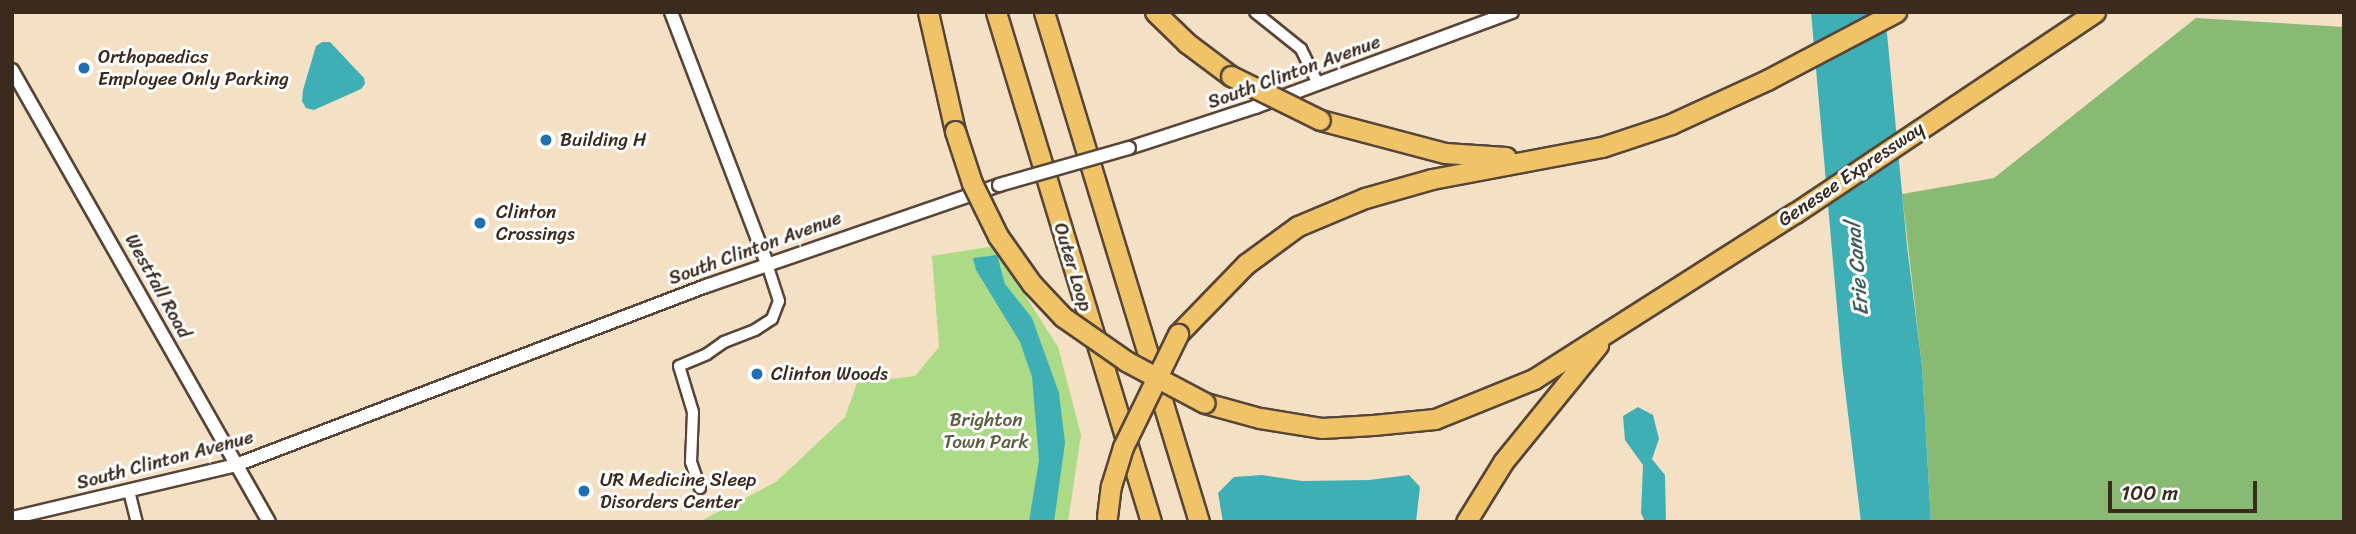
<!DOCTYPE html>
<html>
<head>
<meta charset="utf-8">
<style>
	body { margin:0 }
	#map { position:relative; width:2356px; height:534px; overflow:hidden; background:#f4e0c5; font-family:Sriracha,sans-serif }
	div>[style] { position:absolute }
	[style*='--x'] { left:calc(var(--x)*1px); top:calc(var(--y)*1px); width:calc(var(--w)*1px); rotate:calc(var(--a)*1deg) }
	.green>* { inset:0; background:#acda87 }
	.forest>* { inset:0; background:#89ba74 }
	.water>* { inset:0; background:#3eafb5 }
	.roads { filter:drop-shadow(2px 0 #574537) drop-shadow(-2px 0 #574537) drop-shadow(0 2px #574537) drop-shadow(0 -2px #574537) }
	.minor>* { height:10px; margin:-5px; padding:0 5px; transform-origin:5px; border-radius:5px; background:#fff }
	.tertiary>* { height:12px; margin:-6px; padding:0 6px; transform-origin:6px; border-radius:6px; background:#fff }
	.motorway>* { height:19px; margin:-9.5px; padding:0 9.5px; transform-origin:9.5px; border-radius:9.5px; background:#f0c369 }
	.bridges { filter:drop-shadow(2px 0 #574537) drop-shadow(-2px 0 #574537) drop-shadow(0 2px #574537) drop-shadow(0 -2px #574537) }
	.tertiary-bridge>* { height:12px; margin:-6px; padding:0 6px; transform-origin:6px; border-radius:6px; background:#fff }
	.motorway-bridge>* { height:19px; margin:-9.5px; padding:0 9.5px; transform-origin:9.5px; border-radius:9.5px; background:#f0c369 }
	.dots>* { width:19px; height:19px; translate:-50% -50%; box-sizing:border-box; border:4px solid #fff; border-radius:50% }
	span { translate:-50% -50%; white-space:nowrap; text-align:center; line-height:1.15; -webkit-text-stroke:6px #fff; paint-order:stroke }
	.poi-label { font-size:19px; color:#3b2a1e }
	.left { translate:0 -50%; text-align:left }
	.street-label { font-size:19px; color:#3b2a1e }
	.park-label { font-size:19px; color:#5d5f3e }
	.water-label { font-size:21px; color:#3c5f5a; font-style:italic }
	.frame { position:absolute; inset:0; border:14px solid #3b2a1e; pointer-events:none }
	.scale { position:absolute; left:2108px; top:481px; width:149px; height:32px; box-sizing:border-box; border:4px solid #3b2a1e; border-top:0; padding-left:9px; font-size:21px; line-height:24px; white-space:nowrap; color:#3b2a1e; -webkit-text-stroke:5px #fff; paint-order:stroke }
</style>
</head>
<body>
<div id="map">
	<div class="green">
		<i style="clip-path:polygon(994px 246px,1058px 347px,1081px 435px,1068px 522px,699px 522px,776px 482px,845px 417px,857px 383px,915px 376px,939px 347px,932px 256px)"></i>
	</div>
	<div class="forest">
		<i style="clip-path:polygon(2196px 18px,2344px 27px,2344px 522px,1931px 522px,1922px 366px,1902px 194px,1994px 178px)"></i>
	</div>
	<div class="water">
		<i style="clip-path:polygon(1811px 12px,1885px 12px,1907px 246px,1922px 366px,1931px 522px,1861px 522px,1842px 364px)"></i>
		<i style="clip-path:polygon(322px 42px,330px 42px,364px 78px,365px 84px,361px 89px,314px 110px,306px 108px,302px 101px,303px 90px,316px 46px)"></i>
		<i style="clip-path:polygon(997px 255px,1005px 284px,1032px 318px,1059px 393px,1065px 443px,1054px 522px,1029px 522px,1039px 460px,1032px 377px,1020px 342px,976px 270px,973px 258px)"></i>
		<i style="clip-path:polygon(1638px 407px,1653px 415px,1659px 439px,1652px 459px,1665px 475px,1666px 522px,1645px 522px,1641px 513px,1643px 465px,1625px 440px,1623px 416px)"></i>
		<i style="clip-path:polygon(1262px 475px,1302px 481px,1369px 480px,1409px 475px,1420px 487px,1416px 522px,1223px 522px,1218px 493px,1234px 477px)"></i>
	</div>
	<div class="roads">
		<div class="minor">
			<i style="--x:1255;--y:12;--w:59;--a:38.8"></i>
			<i style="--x:1301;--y:49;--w:39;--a:64"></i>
			<i style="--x:700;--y:488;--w:28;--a:-109"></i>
			<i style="--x:691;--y:462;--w:50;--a:-87.7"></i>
			<i style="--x:693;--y:412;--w:48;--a:-106.9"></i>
			<i style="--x:679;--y:366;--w:30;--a:-23"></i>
			<i style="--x:707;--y:354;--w:21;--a:-35"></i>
			<i style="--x:724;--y:342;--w:33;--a:-21"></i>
			<i style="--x:755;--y:330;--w:20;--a:-33"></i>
			<i style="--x:772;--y:319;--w:19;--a:-69"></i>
			<i style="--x:779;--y:301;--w:39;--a:-108"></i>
			<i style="--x:129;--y:491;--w:32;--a:76"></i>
		</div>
		<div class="tertiary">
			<i style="--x:671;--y:12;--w:270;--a:69.1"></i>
			<i style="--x:12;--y:70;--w:520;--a:60.38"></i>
			<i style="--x:1129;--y:148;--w:133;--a:-18"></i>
			<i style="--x:1255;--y:107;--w:274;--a:-20.3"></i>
			<i style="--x:12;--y:518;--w:230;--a:-13.3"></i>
			<i style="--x:236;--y:465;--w:503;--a:-20.85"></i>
			<i style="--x:706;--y:286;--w:310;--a:-19"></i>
		</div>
		<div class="motorway">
			<i style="--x:928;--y:12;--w:122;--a:77.2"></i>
			<i style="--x:996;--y:12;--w:533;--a:73.09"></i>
			<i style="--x:1044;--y:12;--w:533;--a:73.09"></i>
			<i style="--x:1155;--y:12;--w:45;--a:44.1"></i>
			<i style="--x:1187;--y:43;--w:55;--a:36.9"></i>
			<i style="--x:1320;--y:120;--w:129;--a:14.8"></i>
			<i style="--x:1445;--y:153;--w:61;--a:3.8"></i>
			<i style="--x:1178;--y:334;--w:98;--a:-45.8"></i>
			<i style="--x:1246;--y:264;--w:64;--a:-36.2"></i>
			<i style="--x:1298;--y:226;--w:73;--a:-22.7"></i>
			<i style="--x:1365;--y:198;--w:70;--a:-15.8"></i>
			<i style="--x:1432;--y:179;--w:173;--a:-10.7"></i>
			<i style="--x:1602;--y:147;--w:73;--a:-18.4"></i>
			<i style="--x:1671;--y:124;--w:106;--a:-24.6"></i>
			<i style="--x:1767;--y:80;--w:146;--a:-27.8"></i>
			<i style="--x:1205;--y:403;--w:57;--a:15.3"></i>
			<i style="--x:1260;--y:418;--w:63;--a:9.2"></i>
			<i style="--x:1322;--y:428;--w:51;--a:-3.4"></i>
			<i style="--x:1373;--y:425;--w:62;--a:-5.5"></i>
			<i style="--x:1435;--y:419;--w:107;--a:-22"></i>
			<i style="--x:1534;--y:379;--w:309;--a:-32.5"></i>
			<i style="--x:1795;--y:213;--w:361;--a:-33.8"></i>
			<i style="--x:1466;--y:522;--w:70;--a:-58.3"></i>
			<i style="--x:1503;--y:462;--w:151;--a:-50.9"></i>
		</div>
	</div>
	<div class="bridges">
		<div class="tertiary-bridge">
			<i style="--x:999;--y:185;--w:135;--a:-15.9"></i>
		</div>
		<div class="motorway-bridge">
			<i style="--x:1231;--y:76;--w:99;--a:26.3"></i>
			<i style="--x:955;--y:131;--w:55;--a:71.9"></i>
			<i style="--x:972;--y:183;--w:59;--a:63.9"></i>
			<i style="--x:998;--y:236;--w:59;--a:54.7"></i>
			<i style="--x:1032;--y:284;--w:45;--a:46.8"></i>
			<i style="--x:1063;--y:317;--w:77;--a:34.9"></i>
			<i style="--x:1126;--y:361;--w:89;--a:28"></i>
			<i style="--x:1107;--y:517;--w:31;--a:-83"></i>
			<i style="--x:1111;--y:486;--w:41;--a:-72.9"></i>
			<i style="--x:1123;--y:447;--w:126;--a:-64"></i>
		</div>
	</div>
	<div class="dots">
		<i style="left:84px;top:68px;background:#1f6fb2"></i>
		<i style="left:546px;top:140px;background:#1f6fb2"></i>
		<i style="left:480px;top:223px;background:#1f6fb2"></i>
		<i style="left:757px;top:374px;background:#1f6fb2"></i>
		<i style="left:584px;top:491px;background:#1f6fb2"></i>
	</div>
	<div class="poi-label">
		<span class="left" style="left:98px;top:68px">Orthopaedics<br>Employee Only Parking</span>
		<span class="left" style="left:560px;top:140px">Building H</span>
		<span class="left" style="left:496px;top:223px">Clinton<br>Crossings</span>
		<span class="left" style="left:771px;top:374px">Clinton Woods</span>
		<span class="left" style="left:600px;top:491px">UR Medicine Sleep<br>Disorders Center</span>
	</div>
	<div class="street-label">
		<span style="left:1294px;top:72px;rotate:-20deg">South Clinton Avenue</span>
		<span style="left:1851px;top:174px;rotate:-34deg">Genesee Expressway</span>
		<span style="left:755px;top:248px;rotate:-20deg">South Clinton Avenue</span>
		<span style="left:1073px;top:267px;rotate:73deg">Outer Loop</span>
		<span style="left:158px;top:286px;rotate:61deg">Westfall Road</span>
		<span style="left:165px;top:460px;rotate:-15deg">South Clinton Avenue</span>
	</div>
	<div class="park-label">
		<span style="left:986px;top:431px">Brighton<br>Town Park</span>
	</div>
	<div class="water-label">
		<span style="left:1857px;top:269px;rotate:-95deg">Erie Canal</span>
	</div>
	<div class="frame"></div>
	<div class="scale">100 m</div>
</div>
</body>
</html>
